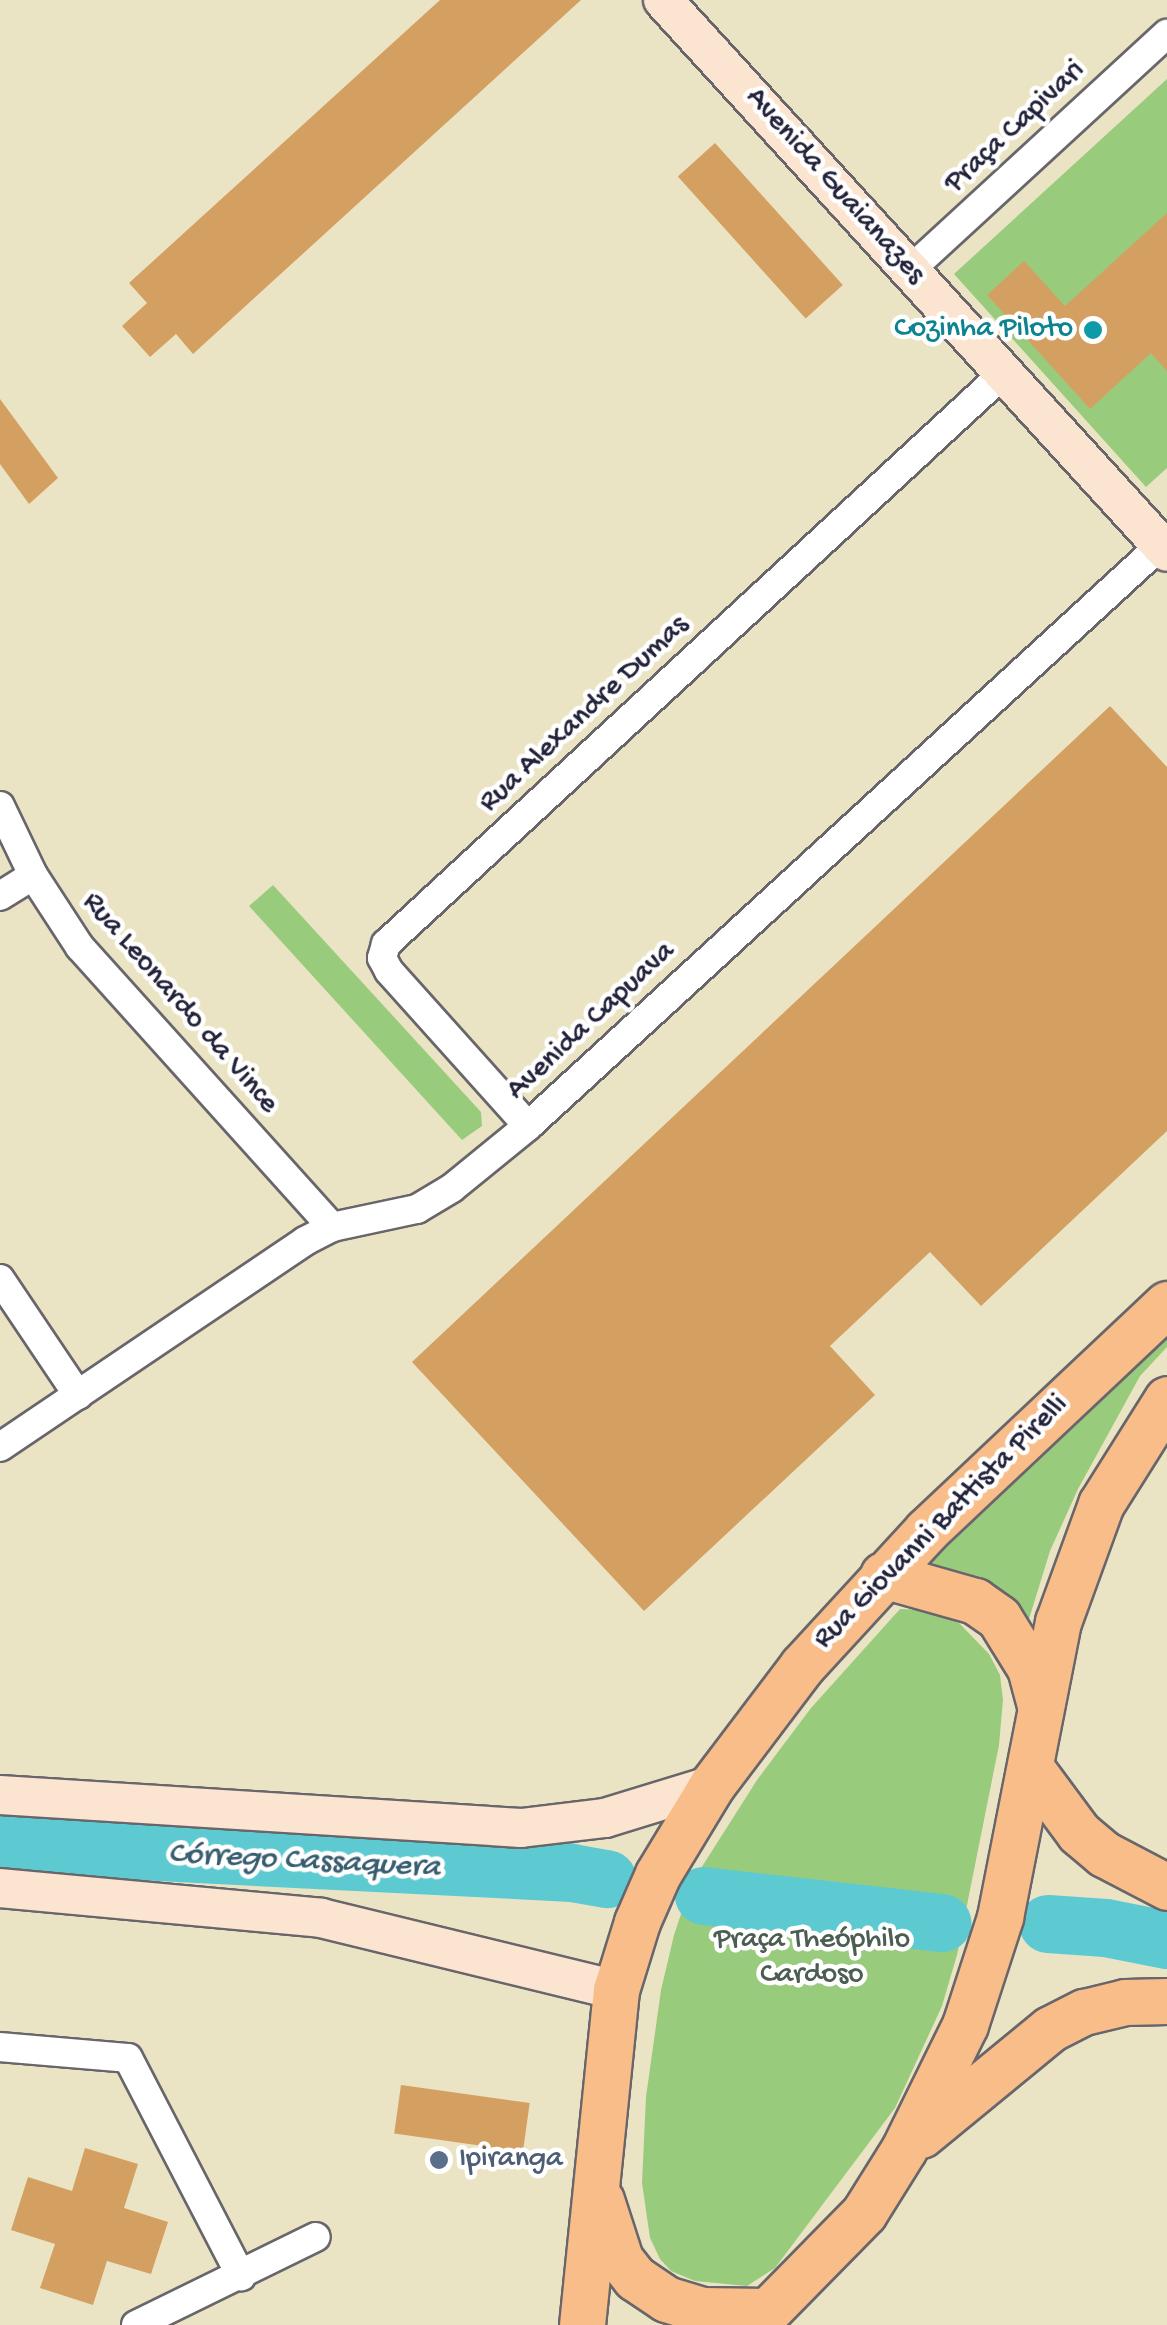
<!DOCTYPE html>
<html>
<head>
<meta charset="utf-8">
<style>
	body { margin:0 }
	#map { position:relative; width:1167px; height:2325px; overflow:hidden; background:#ebe4c4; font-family:"Gochi Hand",sans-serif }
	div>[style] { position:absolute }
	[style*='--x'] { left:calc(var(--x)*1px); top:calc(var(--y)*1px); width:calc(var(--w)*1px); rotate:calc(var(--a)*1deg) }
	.green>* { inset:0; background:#99cb7c }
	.stream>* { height:10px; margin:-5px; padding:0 5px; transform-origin:5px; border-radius:5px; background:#5dcad2 }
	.river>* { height:58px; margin:-29px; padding:0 29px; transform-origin:29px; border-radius:29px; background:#5dcad2 }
	.building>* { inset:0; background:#d3a062; transform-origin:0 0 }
	.roads { filter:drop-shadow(2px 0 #68666b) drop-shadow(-2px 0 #68666b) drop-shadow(0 2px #68666b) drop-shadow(0 -2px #68666b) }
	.minor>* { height:28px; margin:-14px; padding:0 14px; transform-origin:14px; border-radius:14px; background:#fff }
	.secondary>* { height:38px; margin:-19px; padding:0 19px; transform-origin:19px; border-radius:19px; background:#fce5d0 }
	.trunk>* { height:45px; margin:-22.5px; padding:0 22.5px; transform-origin:22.5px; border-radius:22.5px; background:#f8bd89 }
	.dots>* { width:28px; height:28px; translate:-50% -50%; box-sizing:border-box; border:5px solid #fff; border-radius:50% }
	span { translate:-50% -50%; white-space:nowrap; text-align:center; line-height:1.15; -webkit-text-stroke:9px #fff; paint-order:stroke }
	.street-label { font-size:30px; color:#22223b }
	.culture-label { font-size:30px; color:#0d838f }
	.right { translate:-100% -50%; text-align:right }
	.park-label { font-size:30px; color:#4c5d52 }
	.service-label { font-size:30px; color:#4e5e75 }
	.left { translate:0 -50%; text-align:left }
	.water-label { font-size:32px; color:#375d70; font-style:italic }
</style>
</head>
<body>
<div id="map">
	<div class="green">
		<i style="clip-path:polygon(1167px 79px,1167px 468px,1146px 487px,954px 274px)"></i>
		<i style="clip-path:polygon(273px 885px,481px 1112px,482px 1126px,462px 1140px,249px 906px)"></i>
		<i style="clip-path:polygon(1167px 1339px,1167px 1347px,1140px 1376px,1078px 1489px,1050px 1551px,1029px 1619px,1016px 1601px,987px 1579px,930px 1563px)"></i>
		<i style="clip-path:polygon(900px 1609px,924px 1610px,959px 1623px,989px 1654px,1000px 1675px,1003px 1700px,999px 1745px,957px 1955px,942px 2006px,895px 2108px,775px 2268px,747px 2286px,695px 2281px,671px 2271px,660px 2259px,650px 2238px,642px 2183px,646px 2097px,661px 1990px,674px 1935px,691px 1884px,757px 1780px,811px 1708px)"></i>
	</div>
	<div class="stream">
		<i style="--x:572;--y:1873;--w:25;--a:-90"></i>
	</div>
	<div class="river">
		<i style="--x:0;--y:1844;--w:573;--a:2.9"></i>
		<i style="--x:572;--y:1873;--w:36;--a:10"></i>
		<i style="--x:704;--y:1896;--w:240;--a:6.5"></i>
		<i style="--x:1048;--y:1924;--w:58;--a:3.9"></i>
		<i style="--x:1106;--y:1928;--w:62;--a:11.1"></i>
	</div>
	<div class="building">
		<i style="clip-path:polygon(440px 0,581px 0,193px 354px,176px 334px,150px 357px,122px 326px,147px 303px,129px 283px)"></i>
		<i style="left:715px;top:143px;width:191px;height:50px;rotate:48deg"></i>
		<i style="clip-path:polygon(1167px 213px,1167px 371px,1151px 353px,1090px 409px,987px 295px,1024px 261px,1065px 306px)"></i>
		<i style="clip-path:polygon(0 399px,58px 478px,29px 504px,0 464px)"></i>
		<i style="clip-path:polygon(1110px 706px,1167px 767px,1167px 1131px,981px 1306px,930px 1252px,830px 1346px,875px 1395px,644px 1611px,412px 1362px)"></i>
		<i style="left:401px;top:2085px;width:130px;height:49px;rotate:8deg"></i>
		<i style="clip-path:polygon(85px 2148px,138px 2164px,124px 2208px,168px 2222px,151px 2274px,107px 2261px,93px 2305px,40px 2288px,55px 2244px,11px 2230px,28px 2177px,72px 2191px)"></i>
	</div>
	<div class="roads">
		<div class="minor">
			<i style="--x:910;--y:270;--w:349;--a:-42.6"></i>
			<i style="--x:0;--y:806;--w:76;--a:64.4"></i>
			<i style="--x:33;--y:875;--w:86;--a:56.9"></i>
			<i style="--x:80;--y:947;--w:377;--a:48"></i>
			<i style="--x:0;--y:896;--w:39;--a:-32"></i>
			<i style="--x:528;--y:1126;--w:208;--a:-131.9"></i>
			<i style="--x:389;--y:971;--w:15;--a:-118"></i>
			<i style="--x:382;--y:958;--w:15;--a:-74"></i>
			<i style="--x:386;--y:944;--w:841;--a:-42.74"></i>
			<i style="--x:0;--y:1279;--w:140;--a:56.1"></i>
			<i style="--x:0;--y:1447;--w:368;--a:-34"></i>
			<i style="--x:305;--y:1241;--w:30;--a:-27"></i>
			<i style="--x:332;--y:1227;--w:87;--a:-12"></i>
			<i style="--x:417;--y:1209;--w:41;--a:-31"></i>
			<i style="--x:452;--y:1188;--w:98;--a:-39.2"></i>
			<i style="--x:528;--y:1126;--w:859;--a:-42.55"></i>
			<i style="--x:0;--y:2047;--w:128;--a:4.9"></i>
			<i style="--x:128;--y:2058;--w:246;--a:62.6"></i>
			<i style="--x:136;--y:2325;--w:200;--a:-26.1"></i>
		</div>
		<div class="secondary">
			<i style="--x:663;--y:0;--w:747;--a:47.6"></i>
			<i style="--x:0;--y:1795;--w:522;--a:3.62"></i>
			<i style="--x:521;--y:1828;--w:85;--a:-6.8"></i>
			<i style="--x:605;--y:1818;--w:112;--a:-17.1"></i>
			<i style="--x:0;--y:1888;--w:322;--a:5.3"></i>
			<i style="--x:321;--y:1918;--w:304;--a:13.7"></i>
		</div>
		<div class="trunk">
			<i style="--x:883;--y:1575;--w:96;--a:15.8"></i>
			<i style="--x:975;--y:1601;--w:29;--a:35"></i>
			<i style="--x:999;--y:1618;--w:59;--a:58.2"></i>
			<i style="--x:1030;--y:1668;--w:39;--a:75"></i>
			<i style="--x:1030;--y:1767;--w:82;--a:53.4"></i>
			<i style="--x:1079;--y:1833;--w:33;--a:40"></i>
			<i style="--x:1104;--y:1854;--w:71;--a:27.6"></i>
			<i style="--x:921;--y:2135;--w:167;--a:-39.4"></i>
			<i style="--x:1050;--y:2029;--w:38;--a:-27"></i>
			<i style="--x:1084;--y:2012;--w:42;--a:-13.7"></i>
			<i style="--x:1125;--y:2002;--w:42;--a:-1.4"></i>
			<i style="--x:601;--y:2200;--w:62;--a:72.1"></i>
			<i style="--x:620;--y:2259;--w:24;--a:52"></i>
			<i style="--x:635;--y:2278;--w:37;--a:34"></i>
			<i style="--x:666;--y:2299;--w:38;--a:17"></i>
			<i style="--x:702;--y:2310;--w:65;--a:0.9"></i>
			<i style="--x:582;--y:2325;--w:337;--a:-84.2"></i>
			<i style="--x:616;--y:1990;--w:71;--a:-72.8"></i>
			<i style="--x:637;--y:1922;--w:52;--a:-66.4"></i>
			<i style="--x:658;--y:1874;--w:104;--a:-58.8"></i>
			<i style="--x:712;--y:1785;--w:149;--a:-52.9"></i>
			<i style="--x:802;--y:1666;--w:183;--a:-47.4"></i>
			<i style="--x:926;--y:1531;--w:331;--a:-43.3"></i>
			<i style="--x:754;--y:2325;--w:157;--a:-45.5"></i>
			<i style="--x:864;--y:2213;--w:75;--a:-58"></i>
			<i style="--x:904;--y:2149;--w:138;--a:-63.8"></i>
			<i style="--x:965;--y:2025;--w:114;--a:-72"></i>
			<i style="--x:1000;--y:1917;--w:301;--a:-78.9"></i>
			<i style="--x:1058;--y:1622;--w:126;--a:-70"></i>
			<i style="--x:1101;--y:1504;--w:124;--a:-57.8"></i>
		</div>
	</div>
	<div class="dots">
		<i style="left:1093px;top:330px;background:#0f9aa8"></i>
		<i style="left:439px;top:2160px;background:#5c6f8a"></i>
	</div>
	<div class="street-label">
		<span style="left:1016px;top:128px;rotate:-43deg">Praça Capivari</span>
		<span style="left:834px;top:187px;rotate:48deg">Avenida Guaianazes</span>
		<span style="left:585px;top:715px;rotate:-43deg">Rua Alexandre Dumas</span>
		<span style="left:179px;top:1004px;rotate:49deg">Rua Leonardo da Vince</span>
		<span style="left:592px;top:1022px;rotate:-43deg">Avenida Capuava</span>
		<span style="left:942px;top:1523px;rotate:-45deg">Rua Giovanni Battista Pirelli</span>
	</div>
	<div class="culture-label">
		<span class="right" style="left:1073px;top:330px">Cozinha Piloto</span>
	</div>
	<div class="park-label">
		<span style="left:812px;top:1958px">Praça Theóphilo<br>Cardoso</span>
	</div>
	<div class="service-label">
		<span class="left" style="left:459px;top:2160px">Ipiranga</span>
	</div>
	<div class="water-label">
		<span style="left:304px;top:1862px;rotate:3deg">Córrego Cassaquera</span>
	</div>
</div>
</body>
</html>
